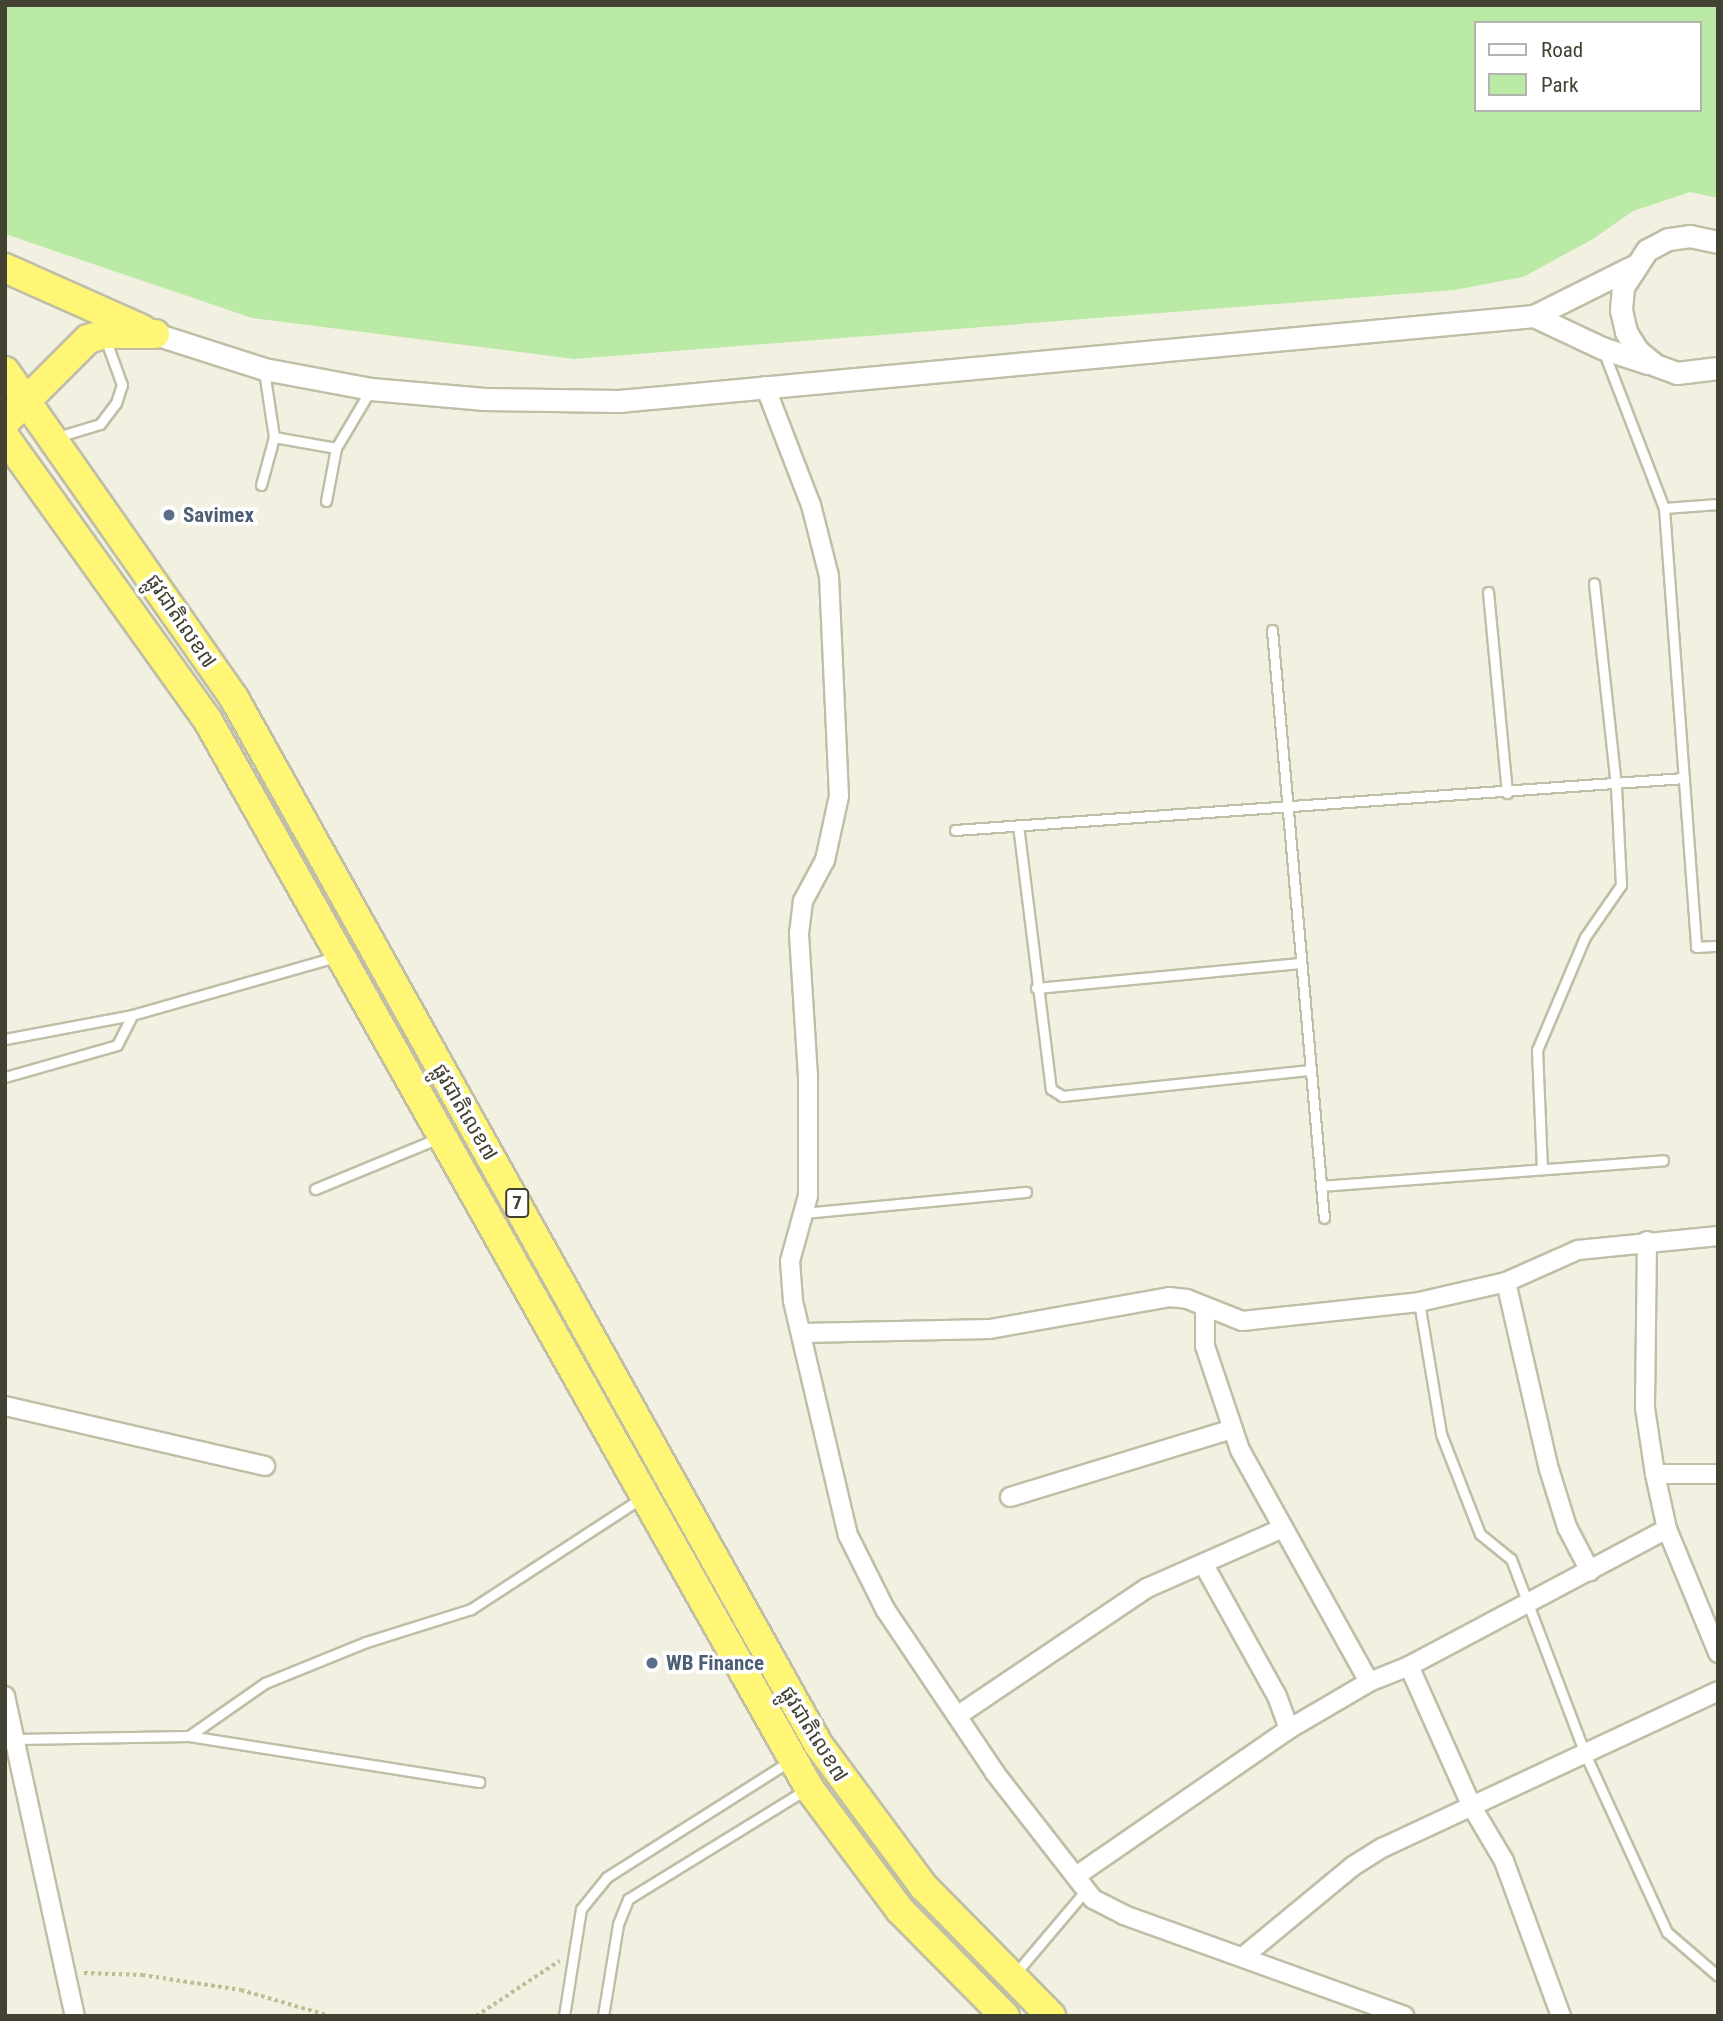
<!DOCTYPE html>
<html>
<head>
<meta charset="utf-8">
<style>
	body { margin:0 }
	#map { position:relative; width:1723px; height:2021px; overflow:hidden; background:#f2f1e1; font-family:"Roboto Condensed","Noto Sans Khmer",sans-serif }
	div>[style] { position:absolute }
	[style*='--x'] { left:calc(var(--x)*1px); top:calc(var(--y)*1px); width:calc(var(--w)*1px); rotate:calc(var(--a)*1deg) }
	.green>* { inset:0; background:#baeaa6 }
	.path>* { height:3.5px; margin-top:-1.75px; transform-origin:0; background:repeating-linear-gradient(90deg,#c0bc94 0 3.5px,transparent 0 7px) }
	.roads { filter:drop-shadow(2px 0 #c0bea6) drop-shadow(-2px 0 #c0bea6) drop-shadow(0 2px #c0bea6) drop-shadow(0 -2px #c0bea6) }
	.service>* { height:9px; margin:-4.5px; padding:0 4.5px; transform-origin:4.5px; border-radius:4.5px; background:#fff }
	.minor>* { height:18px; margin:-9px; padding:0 9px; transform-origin:9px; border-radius:9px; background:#fff }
	.tertiary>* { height:21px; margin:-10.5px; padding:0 10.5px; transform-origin:10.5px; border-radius:10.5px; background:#fff }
	.trunk>* { height:28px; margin:-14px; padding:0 14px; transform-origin:14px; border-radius:14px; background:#fff676 }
	.dots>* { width:19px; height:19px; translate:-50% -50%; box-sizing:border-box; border:4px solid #fff; border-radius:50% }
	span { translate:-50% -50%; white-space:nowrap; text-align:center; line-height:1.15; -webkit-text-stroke:7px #fff; paint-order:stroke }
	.shield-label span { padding:2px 5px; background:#fff; border:2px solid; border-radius:5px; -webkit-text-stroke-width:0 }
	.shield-label { font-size:19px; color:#434132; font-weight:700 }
	.service-label { font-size:21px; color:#4e5e75; font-weight:700 }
	.left { translate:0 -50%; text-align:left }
	.street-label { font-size:21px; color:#434132 }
	.frame { position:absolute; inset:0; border:7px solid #434132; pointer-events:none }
	.legend { position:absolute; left:1474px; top:21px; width:228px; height:91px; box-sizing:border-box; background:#fff; border:2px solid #b4b3ad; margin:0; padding:9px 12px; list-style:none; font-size:21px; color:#434132 }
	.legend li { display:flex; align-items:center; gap:14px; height:35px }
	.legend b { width:35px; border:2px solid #b4b3ad }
</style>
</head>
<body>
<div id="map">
	<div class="green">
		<i style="clip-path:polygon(evenodd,5px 5px,1718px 5px,1718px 198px,1690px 192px,1633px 211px,1593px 239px,1523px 277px,1454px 290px,574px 359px,252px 318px,5px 234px,5px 5px,1476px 23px,1700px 23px,1700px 110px,1476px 110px,1476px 23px)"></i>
	</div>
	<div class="path">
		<i style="--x:84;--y:1973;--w:58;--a:2"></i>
		<i style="--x:142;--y:1975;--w:100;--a:8.6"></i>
		<i style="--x:241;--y:1990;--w:93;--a:16.3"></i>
		<i style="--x:476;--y:2016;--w:100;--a:-33.5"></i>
	</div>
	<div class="roads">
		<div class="service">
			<i style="--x:1603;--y:350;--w:169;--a:68.9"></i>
			<i style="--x:1664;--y:508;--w:440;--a:85.8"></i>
			<i style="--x:1696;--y:947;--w:22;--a:-3"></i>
			<i style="--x:264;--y:371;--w:67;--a:81.4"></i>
			<i style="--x:274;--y:437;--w:63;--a:10.1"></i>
			<i style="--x:336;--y:448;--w:69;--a:-59.3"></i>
			<i style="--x:57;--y:437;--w:45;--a:-16.8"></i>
			<i style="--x:100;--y:424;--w:26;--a:-53"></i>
			<i style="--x:116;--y:403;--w:19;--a:-72"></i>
			<i style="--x:122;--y:385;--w:50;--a:-109.9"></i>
			<i style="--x:261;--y:485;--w:50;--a:-74.8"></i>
			<i style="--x:326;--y:501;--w:54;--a:-79.3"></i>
			<i style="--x:1664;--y:508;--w:54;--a:-4.2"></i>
			<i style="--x:1488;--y:592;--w:202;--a:84.6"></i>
			<i style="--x:1272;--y:630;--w:590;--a:84.95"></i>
			<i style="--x:1018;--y:825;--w:266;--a:82.9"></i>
			<i style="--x:1051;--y:1089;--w:13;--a:32"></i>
			<i style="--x:1062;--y:1096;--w:250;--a:-6"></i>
			<i style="--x:955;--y:830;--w:731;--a:-4.08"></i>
			<i style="--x:1036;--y:988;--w:266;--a:-5.4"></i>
			<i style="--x:5;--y:1039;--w:129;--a:-10.7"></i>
			<i style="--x:132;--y:1015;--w:212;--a:-15.9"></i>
			<i style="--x:5;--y:1077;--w:116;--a:-15.9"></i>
			<i style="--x:117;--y:1045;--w:34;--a:-63"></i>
			<i style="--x:1542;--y:1169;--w:119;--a:-92.4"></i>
			<i style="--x:1537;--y:1050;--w:123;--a:-67"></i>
			<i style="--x:1585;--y:937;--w:63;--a:-55.3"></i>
			<i style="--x:1621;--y:885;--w:99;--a:-92.9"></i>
			<i style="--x:1616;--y:786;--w:204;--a:-96.2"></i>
			<i style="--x:1321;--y:1186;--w:343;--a:-4.3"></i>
			<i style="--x:315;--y:1189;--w:134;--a:-22.4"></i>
			<i style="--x:803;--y:1213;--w:224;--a:-5.4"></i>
			<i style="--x:1419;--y:1302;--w:134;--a:80.5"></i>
			<i style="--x:1441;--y:1434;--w:107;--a:68.7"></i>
			<i style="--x:1480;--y:1534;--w:40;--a:39"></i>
			<i style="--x:1511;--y:1559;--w:211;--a:69.2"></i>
			<i style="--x:1586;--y:1756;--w:194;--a:65.3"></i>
			<i style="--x:1667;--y:1932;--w:67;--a:40.8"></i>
			<i style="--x:189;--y:1736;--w:294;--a:9"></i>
			<i style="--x:17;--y:1739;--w:172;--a:-1"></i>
			<i style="--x:189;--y:1736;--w:93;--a:-34.9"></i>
			<i style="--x:265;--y:1683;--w:109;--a:-22.1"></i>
			<i style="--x:366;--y:1642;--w:110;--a:-17.4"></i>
			<i style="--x:471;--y:1609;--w:203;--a:-33.1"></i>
			<i style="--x:1015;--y:1974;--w:110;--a:-49.8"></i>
			<i style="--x:564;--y:2016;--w:108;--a:-81"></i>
			<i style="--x:581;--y:1909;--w:41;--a:-50.9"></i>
			<i style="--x:607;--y:1877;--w:217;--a:-32.4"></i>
			<i style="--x:603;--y:2016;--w:93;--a:-80.7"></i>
			<i style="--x:618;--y:1924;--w:27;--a:-68"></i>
			<i style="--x:628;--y:1899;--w:208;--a:-31.6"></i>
		</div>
		<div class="minor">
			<i style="--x:765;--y:386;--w:128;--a:68.9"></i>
			<i style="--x:811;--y:505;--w:73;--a:75.8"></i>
			<i style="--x:829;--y:576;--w:220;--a:87.4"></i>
			<i style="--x:839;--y:796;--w:66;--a:102.3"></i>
			<i style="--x:825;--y:860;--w:47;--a:118.2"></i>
			<i style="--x:803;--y:901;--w:33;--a:97"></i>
			<i style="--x:799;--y:934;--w:142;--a:86.4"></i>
			<i style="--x:808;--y:1076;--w:120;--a:90"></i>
			<i style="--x:808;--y:1196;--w:67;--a:105.5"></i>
			<i style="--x:790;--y:1261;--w:40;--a:85.7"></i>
			<i style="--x:793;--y:1301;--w:240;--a:76.8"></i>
			<i style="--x:848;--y:1535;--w:83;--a:63.4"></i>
			<i style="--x:885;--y:1609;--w:197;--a:56.1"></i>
			<i style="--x:995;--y:1773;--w:160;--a:52.1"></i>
			<i style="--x:1093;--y:1899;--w:35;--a:27"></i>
			<i style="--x:1124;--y:1915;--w:298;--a:19.8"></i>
			<i style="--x:1647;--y:1241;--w:167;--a:90.7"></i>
			<i style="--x:1645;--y:1408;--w:67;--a:81.4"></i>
			<i style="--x:1655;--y:1474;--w:56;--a:77.7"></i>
			<i style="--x:1667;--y:1529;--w:134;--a:67.6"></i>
			<i style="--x:1506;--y:1282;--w:192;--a:77.1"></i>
			<i style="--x:1549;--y:1469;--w:61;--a:72.8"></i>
			<i style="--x:1567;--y:1527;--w:50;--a:62.4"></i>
			<i style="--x:1205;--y:1309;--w:37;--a:90"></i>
			<i style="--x:1205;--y:1346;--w:110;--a:71.4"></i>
			<i style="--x:1240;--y:1450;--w:265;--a:60.9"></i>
			<i style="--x:1369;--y:1682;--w:43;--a:-21.8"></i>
			<i style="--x:1409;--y:1666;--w:154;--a:65.9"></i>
			<i style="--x:1472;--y:1807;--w:63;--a:59.3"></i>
			<i style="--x:1504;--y:1861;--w:165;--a:69.8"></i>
			<i style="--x:803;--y:1333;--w:187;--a:-1.2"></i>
			<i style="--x:990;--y:1329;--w:182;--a:-10.1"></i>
			<i style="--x:1169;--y:1297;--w:18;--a:6"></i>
			<i style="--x:1187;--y:1299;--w:59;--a:21.8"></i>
			<i style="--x:1242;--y:1321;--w:178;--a:-6.1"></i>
			<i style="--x:1419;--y:1302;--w:89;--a:-12.9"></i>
			<i style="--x:1506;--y:1282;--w:79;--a:-24"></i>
			<i style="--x:1578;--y:1250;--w:141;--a:-5.7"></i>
			<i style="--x:5;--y:1406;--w:267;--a:13"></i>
			<i style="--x:1655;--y:1474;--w:63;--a:0"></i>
			<i style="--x:1010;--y:1497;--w:233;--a:-17"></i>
			<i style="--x:1204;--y:1565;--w:150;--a:60.9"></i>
			<i style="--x:1277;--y:1696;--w:35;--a:70"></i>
			<i style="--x:1409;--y:1666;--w:292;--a:-28"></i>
			<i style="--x:5;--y:1696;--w:328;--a:77.7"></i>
			<i style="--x:957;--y:1716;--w:229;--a:-34"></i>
			<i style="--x:1147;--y:1588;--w:149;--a:-23.8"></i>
			<i style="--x:1076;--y:1876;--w:259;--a:-34.6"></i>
			<i style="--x:1289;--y:1729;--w:93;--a:-30.4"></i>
			<i style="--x:1244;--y:1956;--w:141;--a:-39.5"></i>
			<i style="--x:1353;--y:1866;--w:36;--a:-32"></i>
			<i style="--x:1384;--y:1847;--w:369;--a:-25"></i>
		</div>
		<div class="tertiary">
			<i style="--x:1718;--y:242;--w:29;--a:-168"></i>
			<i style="--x:1690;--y:236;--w:22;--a:172"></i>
			<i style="--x:1668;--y:239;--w:24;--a:152"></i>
			<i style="--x:1647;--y:250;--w:44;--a:123"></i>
			<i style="--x:1623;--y:287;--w:23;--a:95"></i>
			<i style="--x:1621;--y:310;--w:23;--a:77"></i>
			<i style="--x:1626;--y:332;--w:22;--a:58"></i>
			<i style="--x:1638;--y:351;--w:22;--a:39"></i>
			<i style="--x:1655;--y:365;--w:23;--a:20"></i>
			<i style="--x:1677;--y:373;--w:41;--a:-7"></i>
			<i style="--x:1534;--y:316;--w:75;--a:25.2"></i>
			<i style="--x:1602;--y:348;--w:48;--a:18.1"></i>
			<i style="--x:155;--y:334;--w:114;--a:17.8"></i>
			<i style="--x:264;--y:369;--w:109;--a:10.6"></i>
			<i style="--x:371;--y:389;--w:114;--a:5"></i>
			<i style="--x:485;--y:399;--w:134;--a:0.9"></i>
			<i style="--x:619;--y:401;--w:919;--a:-5.31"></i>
			<i style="--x:1534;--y:316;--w:110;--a:-26.6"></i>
		</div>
		<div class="trunk">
			<i style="--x:5;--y:268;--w:150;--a:24"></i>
			<i style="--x:5;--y:371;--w:399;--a:55"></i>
			<i style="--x:234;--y:698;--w:1198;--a:60.82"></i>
			<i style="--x:818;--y:1744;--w:178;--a:53.5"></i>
			<i style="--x:924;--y:1887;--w:181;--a:45.4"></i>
			<i style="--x:5;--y:422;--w:117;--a:-45"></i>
			<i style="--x:88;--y:339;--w:17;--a:-17"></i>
			<i style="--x:104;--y:334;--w:51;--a:0"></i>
			<i style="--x:5;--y:437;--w:347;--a:54.4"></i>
			<i style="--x:207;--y:719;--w:1227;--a:60.61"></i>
			<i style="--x:809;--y:1788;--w:152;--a:53.3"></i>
			<i style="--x:900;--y:1910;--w:149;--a:45.3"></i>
		</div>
	</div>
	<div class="dots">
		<i style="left:169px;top:515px;background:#5c6f8a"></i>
		<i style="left:652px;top:1663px;background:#5c6f8a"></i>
	</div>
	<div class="shield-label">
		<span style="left:517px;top:1203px">7</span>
	</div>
	<div class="service-label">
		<span class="left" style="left:183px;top:515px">Savimex</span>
		<span class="left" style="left:666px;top:1663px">WB Finance</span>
	</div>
	<div class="street-label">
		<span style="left:181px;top:621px;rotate:56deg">ផ្លូវជាតិលេខ៧</span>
		<span style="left:465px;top:1112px;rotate:60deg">ផ្លូវជាតិលេខ៧</span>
		<span style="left:814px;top:1734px;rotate:58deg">ផ្លូវជាតិលេខ៧</span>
	</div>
	<div class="frame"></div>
	<ul class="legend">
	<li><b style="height:9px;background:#fff"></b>Road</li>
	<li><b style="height:19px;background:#baeaa6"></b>Park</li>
	</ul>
</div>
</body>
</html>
